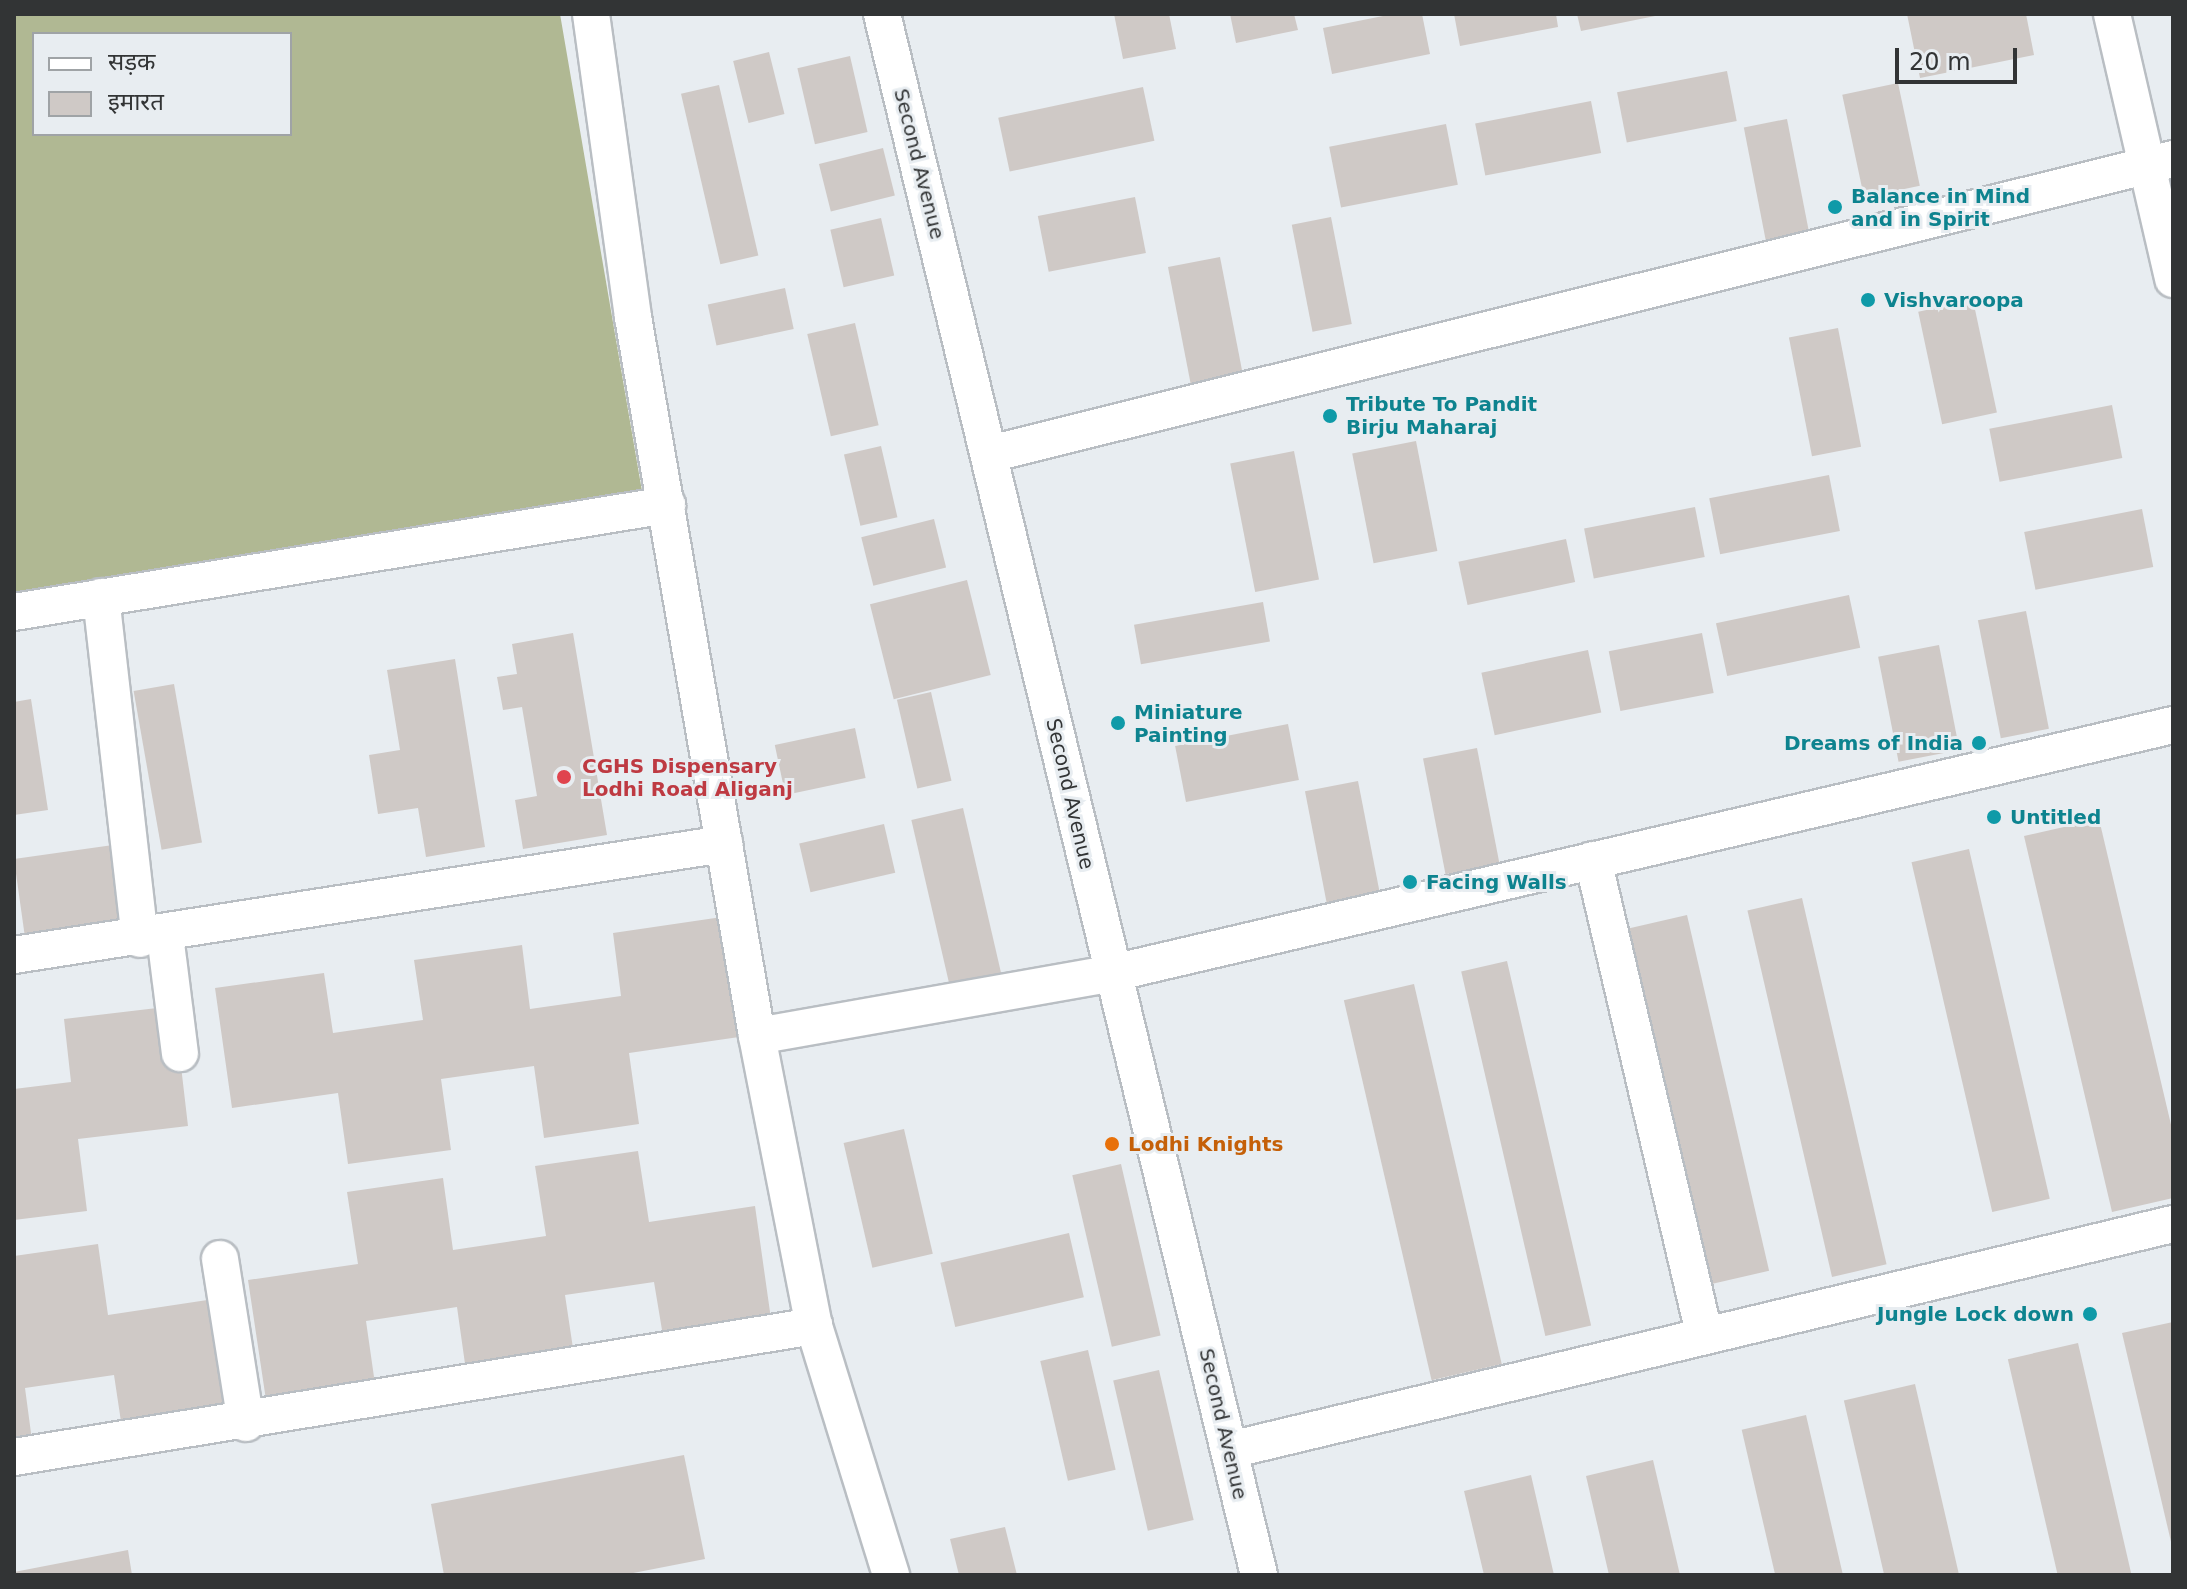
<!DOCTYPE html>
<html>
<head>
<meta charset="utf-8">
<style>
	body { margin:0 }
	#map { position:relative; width:2187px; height:1589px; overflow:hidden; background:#e8edf1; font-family:"DejaVu Sans","Noto Sans Devanagari",sans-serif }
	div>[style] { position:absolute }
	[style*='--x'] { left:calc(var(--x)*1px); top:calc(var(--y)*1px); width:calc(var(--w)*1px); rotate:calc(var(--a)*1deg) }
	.forest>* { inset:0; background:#b0b893 }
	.building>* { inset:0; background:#cfc9c6; transform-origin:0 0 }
	.roads { filter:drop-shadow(2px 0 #b9bec3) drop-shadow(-2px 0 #b9bec3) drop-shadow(0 2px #b9bec3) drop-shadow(0 -2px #b9bec3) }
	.street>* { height:36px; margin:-18px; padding:0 18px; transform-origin:18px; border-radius:18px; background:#fff }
	.dots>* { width:22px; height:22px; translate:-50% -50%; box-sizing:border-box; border:4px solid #e8edf1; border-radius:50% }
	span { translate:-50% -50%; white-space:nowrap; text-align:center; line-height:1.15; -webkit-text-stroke:6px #e8edf1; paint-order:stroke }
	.street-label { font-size:20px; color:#323435 }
	.culture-label { font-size:20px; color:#0d838f; font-weight:700 }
	.left { translate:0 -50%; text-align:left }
	.right { translate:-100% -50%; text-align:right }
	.health-label { font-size:20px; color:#be3a42; font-weight:700 }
	.food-label { font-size:20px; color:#c56008; font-weight:700 }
	.frame { position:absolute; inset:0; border:16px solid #323435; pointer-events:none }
	.legend { position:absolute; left:32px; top:32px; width:260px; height:104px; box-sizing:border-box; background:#e8edf1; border:2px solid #9fa3a6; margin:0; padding:10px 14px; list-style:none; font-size:24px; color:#323435 }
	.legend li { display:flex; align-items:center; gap:16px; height:40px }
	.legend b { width:40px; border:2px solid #9fa3a6 }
	.scale { position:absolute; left:1895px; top:48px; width:122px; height:36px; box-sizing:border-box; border:4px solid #323435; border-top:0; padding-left:10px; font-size:24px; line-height:28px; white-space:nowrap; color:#323435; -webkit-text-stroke:6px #e8edf1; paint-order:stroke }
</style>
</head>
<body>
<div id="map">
	<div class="forest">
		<i style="clip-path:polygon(evenodd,14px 14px,560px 14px,643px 497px,14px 605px,14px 14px,34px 34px,290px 34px,290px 134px,34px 134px,34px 34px)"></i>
	</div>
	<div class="building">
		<i style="clip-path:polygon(1114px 14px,1169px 14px,1176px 49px,1123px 59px)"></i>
		<i style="clip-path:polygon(1230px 14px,1294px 14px,1298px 30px,1236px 43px)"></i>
		<i style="clip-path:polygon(1393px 14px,1422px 14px,1430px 54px,1332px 74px,1323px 28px)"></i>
		<i style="clip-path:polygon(1454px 14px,1556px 14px,1558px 27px,1460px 46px)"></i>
		<i style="clip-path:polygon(1577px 14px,1659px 14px,1660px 15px,1581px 31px)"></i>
		<i style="clip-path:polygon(1907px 14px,2026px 14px,2034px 55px,1920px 78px)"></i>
		<i style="left:769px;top:52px;width:64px;height:37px;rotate:76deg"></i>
		<i style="left:850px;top:56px;width:78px;height:54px;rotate:77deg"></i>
		<i style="left:1727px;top:71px;width:51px;height:112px;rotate:79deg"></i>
		<i style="left:1898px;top:83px;width:105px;height:57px;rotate:78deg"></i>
		<i style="left:719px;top:85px;width:175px;height:39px;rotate:77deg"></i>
		<i style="left:1143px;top:87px;width:55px;height:148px;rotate:78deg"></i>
		<i style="left:1591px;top:101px;width:53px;height:118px;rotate:79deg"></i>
		<i style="left:1787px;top:119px;width:120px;height:44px;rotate:79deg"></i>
		<i style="left:1446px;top:124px;width:62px;height:119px;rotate:79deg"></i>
		<i style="left:883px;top:148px;width:49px;height:66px;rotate:76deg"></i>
		<i style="left:1135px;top:197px;width:57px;height:99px;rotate:79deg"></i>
		<i style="left:1331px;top:217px;width:109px;height:40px;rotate:79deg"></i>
		<i style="left:881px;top:218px;width:59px;height:52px;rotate:77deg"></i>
		<i style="left:1220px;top:257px;width:123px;height:53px;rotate:79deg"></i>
		<i style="left:785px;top:288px;width:42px;height:79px;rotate:78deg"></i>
		<i style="left:1973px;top:300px;width:115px;height:56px;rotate:78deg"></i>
		<i style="left:855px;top:323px;width:105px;height:49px;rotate:77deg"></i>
		<i style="left:1838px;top:328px;width:121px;height:50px;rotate:79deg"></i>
		<i style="left:2112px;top:405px;width:54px;height:125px;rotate:79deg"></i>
		<i style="left:1416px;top:441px;width:112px;height:65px;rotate:79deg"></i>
		<i style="left:881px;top:446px;width:73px;height:38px;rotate:77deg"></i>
		<i style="left:1294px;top:451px;width:131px;height:65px;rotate:79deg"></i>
		<i style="left:1829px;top:475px;width:57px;height:122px;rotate:79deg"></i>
		<i style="left:1695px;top:507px;width:51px;height:113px;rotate:79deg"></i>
		<i style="left:2142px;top:509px;width:59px;height:120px;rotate:79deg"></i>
		<i style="left:934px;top:519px;width:50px;height:75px;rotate:76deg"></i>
		<i style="left:1566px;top:539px;width:44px;height:110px;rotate:78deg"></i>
		<i style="left:967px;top:580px;width:98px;height:100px;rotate:76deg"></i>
		<i style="left:1849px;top:595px;width:54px;height:136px;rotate:78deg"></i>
		<i style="left:1263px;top:602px;width:40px;height:131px;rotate:80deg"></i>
		<i style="left:2026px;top:611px;width:120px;height:49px;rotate:79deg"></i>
		<i style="clip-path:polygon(573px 633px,607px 835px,523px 849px,515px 800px,537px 796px,522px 707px,503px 710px,497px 677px,517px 674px,512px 644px)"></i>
		<i style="left:1702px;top:633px;width:61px;height:95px;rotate:79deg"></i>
		<i style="left:1939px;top:645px;width:107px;height:62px;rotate:79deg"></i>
		<i style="left:1588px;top:650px;width:64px;height:109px;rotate:78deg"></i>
		<i style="clip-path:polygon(455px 659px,485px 847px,426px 857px,418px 808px,378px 814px,369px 755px,400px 750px,387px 670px)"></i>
		<i style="left:174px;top:684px;width:161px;height:41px;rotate:80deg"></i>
		<i style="left:931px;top:692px;width:91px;height:35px;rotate:77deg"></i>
		<i style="clip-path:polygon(31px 699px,48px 810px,14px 815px,14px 702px)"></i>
		<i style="left:1288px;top:724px;width:57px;height:115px;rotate:79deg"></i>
		<i style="left:855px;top:728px;width:51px;height:82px;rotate:78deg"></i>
		<i style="left:1477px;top:748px;width:118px;height:55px;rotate:79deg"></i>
		<i style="left:1358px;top:781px;width:118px;height:54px;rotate:79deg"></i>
		<i style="left:963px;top:808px;width:179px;height:53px;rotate:77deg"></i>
		<i style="clip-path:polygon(2099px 819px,2173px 1133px,2173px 1198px,2112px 1212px,2024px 836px)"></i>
		<i style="left:884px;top:824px;width:50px;height:87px;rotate:77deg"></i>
		<i style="left:113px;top:845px;width:79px;height:100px;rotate:82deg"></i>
		<i style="left:1969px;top:849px;width:359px;height:59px;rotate:77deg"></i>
		<i style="left:1802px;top:898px;width:376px;height:56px;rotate:77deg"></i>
		<i style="left:1687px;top:915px;width:365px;height:59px;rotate:77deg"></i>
		<i style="clip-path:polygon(722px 917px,739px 1037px,629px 1053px,639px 1124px,544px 1138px,534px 1066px,441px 1079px,451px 1150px,348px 1164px,338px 1093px,232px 1108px,215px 988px,324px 973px,333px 1033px,423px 1020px,414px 960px,522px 945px,530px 1009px,621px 996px,613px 933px)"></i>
		<i style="left:1507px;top:961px;width:374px;height:47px;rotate:77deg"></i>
		<i style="left:1414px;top:984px;width:390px;height:72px;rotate:77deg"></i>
		<i style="clip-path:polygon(174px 1006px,188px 1126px,78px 1139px,87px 1211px,14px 1220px,14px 1089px,71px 1082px,64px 1019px)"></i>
		<i style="left:904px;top:1129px;width:128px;height:62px;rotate:77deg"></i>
		<i style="clip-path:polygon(638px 1151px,649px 1222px,755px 1206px,772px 1326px,664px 1342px,654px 1282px,565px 1295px,574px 1355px,466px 1371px,457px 1307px,366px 1321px,375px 1384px,266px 1400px,248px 1280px,358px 1264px,347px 1192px,443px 1178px,453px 1250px,546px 1236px,535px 1166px)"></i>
		<i style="left:1121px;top:1164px;width:176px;height:50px;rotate:77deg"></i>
		<i style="left:1069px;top:1233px;width:66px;height:132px;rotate:77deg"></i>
		<i style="clip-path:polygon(98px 1244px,108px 1315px,214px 1299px,232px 1419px,123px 1435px,114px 1375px,25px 1388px,33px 1448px,14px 1451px,14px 1256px)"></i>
		<i style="clip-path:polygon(2173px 1322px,2173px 1546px,2172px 1546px,2122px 1333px)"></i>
		<i style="left:2078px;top:1343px;width:238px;height:72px;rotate:77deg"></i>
		<i style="left:1088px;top:1350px;width:123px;height:49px;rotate:77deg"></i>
		<i style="left:1159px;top:1370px;width:154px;height:47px;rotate:77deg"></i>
		<i style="left:1915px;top:1384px;width:196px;height:73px;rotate:77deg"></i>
		<i style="left:1806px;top:1415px;width:164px;height:66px;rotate:77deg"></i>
		<i style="clip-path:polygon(684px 1455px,705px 1559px,623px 1575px,444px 1575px,431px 1504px)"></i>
		<i style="clip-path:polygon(1653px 1460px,1680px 1575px,1609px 1575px,1586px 1476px)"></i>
		<i style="clip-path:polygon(1531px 1475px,1554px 1575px,1484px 1575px,1464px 1491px)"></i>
		<i style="clip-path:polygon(1005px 1527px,1017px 1575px,959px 1575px,950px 1539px)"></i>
		<i style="clip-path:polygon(128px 1550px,132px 1575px,14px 1575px,14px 1572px)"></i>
	</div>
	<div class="roads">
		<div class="street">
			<i style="--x:591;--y:14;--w:306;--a:82.1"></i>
			<i style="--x:633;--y:317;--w:730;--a:80.21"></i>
			<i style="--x:757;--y:1036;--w:296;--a:78.9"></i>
			<i style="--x:814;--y:1326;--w:261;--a:72.8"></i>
			<i style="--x:882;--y:14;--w:1606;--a:76.42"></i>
			<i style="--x:2112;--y:14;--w:272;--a:77"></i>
			<i style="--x:990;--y:454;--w:1219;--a:-14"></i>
			<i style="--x:101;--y:597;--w:344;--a:83.5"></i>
			<i style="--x:14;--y:612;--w:662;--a:-9.31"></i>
			<i style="--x:1593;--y:860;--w:489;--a:76.8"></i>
			<i style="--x:165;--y:935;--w:119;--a:82.8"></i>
			<i style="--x:14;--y:955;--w:719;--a:-8.89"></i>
			<i style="--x:757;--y:1036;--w:362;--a:-10"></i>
			<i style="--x:1113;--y:973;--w:1089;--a:-13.17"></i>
			<i style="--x:220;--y:1259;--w:166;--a:81"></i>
			<i style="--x:1230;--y:1450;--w:970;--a:-13.48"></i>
			<i style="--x:14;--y:1457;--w:811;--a:-9.3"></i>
		</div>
	</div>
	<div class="dots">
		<i style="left:1835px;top:207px;background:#0f9aa8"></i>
		<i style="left:1868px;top:300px;background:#0f9aa8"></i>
		<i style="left:1330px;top:416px;background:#0f9aa8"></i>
		<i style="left:1118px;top:723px;background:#0f9aa8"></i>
		<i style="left:1979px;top:743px;background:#0f9aa8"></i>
		<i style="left:564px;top:777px;background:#e0444e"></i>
		<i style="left:1994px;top:817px;background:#0f9aa8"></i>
		<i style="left:1410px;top:882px;background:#0f9aa8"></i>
		<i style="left:1112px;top:1144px;background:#e8710a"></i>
		<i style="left:2090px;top:1314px;background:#0f9aa8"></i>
	</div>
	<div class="street-label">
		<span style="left:919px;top:164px;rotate:76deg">Second Avenue</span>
		<span style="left:1070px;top:794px;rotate:77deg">Second Avenue</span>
		<span style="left:1223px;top:1424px;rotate:77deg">Second Avenue</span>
	</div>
	<div class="culture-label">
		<span class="left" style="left:1851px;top:208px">Balance in Mind<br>and in Spirit</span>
		<span class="left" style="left:1884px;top:300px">Vishvaroopa</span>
		<span class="left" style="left:1346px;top:416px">Tribute To Pandit<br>Birju Maharaj</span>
		<span class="left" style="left:1134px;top:724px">Miniature<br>Painting</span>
		<span class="right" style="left:1963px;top:743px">Dreams of India</span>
		<span class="left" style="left:2010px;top:817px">Untitled</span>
		<span class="left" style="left:1426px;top:882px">Facing Walls</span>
		<span class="right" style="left:2074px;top:1314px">Jungle Lock down</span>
	</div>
	<div class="health-label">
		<span class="left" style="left:582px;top:778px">CGHS Dispensary<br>Lodhi Road Aliganj</span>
	</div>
	<div class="food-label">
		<span class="left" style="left:1128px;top:1144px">Lodhi Knights</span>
	</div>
	<div class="frame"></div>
	<ul class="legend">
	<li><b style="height:10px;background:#fff"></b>सड़क</li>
	<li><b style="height:22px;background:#cfc9c6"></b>इमारत</li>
	</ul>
	<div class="scale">20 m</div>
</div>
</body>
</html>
